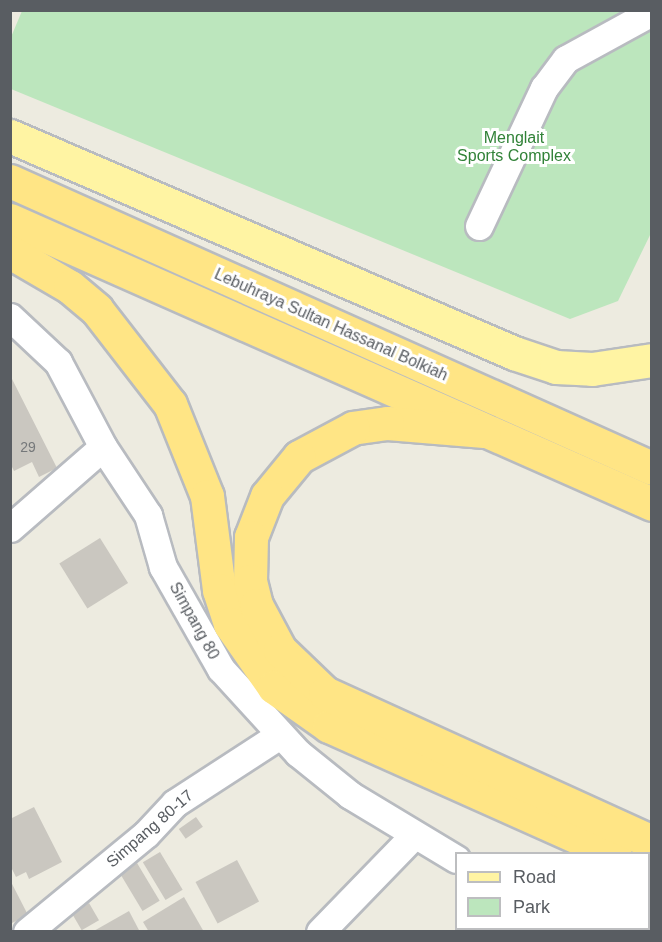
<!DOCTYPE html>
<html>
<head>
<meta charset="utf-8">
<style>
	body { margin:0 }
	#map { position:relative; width:662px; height:942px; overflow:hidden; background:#edebe0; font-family:Helvetica,sans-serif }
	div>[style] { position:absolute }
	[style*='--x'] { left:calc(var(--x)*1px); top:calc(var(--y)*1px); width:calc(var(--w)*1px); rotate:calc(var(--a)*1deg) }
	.green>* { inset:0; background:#bce6bd }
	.building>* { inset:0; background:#cac7c0; transform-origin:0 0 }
	.roads { filter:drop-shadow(2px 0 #b8bbc0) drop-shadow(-2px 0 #b8bbc0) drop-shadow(0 2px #b8bbc0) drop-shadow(0 -2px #b8bbc0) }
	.minor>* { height:27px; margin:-13.5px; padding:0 13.5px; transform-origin:13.5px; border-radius:13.5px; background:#fff }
	.major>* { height:33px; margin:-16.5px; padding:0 16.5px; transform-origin:16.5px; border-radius:16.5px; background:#fff4a3 }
	.highway>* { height:33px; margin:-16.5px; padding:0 16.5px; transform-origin:16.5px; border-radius:16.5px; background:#ffe585 }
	span { translate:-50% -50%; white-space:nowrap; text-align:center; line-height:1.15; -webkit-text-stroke:6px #fff; paint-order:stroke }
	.number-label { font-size:14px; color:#75787a }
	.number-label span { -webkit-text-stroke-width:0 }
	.park-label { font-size:16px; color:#318238 }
	.street-label { font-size:16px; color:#595d62 }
	.frame { position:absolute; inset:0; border:12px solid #595d62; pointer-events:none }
	.legend { position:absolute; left:455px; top:852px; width:195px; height:78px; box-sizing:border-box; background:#fff; border:2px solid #bdbec0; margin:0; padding:8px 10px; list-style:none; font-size:18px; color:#595d62 }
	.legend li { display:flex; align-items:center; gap:12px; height:30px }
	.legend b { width:30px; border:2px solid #bdbec0 }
</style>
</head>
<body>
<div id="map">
	<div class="green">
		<i style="clip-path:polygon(22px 11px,651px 11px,651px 233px,618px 301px,570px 319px,11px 89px,11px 37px)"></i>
	</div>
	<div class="building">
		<i style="clip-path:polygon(10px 375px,57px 468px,39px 477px,32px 462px,14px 471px,10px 463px)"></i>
		<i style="left:100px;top:538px;width:53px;height:48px;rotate:58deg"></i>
		<i style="clip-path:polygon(34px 807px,62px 862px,29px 879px,26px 872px,16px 877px,10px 865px,10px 819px)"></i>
		<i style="left:196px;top:817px;width:12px;height:21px;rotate:55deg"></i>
		<i style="left:160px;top:852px;width:44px;height:20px;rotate:59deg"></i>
		<i style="left:237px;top:860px;width:47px;height:47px;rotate:62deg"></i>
		<i style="left:137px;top:863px;width:44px;height:20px;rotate:59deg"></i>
		<i style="clip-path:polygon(10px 880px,28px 915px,12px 923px,10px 920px)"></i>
		<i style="clip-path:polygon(184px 897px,204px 932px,149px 932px,143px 922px)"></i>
		<i style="left:89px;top:903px;width:20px;height:20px;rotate:60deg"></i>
		<i style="clip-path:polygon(129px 911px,140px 932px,92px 932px)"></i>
	</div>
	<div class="roads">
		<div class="minor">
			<i style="--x:479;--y:226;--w:153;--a:-64.8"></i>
			<i style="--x:544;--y:88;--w:36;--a:-53"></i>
			<i style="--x:566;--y:59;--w:98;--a:-28.7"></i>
			<i style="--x:10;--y:317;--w:66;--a:43.2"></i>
			<i style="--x:58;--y:362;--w:96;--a:62.1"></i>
			<i style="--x:103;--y:447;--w:82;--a:56.5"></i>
			<i style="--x:148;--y:515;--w:54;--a:73.9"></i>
			<i style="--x:163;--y:567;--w:117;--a:60.4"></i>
			<i style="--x:221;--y:669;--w:114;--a:47.5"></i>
			<i style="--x:298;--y:753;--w:67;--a:38.9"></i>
			<i style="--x:350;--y:795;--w:124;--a:31.1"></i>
			<i style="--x:10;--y:528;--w:123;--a:-41.1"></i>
			<i style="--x:584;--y:928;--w:7;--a:34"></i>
			<i style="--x:27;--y:932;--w:154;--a:-39.5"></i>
			<i style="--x:146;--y:834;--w:42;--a:-46.9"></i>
			<i style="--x:175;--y:803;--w:123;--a:-33"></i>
			<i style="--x:320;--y:932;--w:135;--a:-45.9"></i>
			<i style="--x:501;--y:932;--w:4;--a:-63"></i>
			<i style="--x:547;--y:932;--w:4;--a:-76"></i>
		</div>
		<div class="major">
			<i style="--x:10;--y:136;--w:549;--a:23.29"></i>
			<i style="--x:514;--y:353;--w:44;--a:18.4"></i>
			<i style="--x:556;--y:367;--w:36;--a:3"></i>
			<i style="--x:592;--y:369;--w:61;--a:-8.5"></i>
		</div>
		<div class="highway">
			<i style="--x:10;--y:181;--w:703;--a:24.09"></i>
			<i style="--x:10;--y:220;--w:702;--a:23.86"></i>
			<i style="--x:10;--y:252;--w:69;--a:30.3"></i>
			<i style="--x:70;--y:287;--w:35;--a:40"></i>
			<i style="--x:97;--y:310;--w:119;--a:52.2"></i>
			<i style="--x:170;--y:404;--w:99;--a:68.1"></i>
			<i style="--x:207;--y:496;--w:95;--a:82.7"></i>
			<i style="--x:219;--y:590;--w:36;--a:72"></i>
			<i style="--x:230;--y:624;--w:77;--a:55.1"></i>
			<i style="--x:274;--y:687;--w:67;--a:35.3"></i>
			<i style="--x:329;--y:726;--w:313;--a:24.1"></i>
			<i style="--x:484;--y:431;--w:97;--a:-175.3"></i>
			<i style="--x:387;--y:423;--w:34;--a:172"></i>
			<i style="--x:353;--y:428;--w:61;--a:151.8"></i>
			<i style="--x:299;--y:457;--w:50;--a:129.4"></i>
			<i style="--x:267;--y:496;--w:44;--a:111.3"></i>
			<i style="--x:251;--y:537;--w:44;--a:91.3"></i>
			<i style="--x:250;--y:581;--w:25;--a:76"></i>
			<i style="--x:256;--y:605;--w:51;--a:61.9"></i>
			<i style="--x:280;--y:650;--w:62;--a:43.7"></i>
			<i style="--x:325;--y:693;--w:359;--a:24.5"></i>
			<i style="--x:648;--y:867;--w:4;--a:14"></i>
		</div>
	</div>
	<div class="number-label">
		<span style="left:28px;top:447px">29</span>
	</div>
	<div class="park-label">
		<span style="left:514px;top:147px">Menglait<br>Sports Complex</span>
	</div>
	<div class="street-label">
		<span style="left:331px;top:325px;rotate:24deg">Lebuhraya Sultan Hassanal Bolkiah</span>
		<span style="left:194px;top:621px;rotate:61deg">Simpang 80</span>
		<span style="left:150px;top:829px;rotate:-41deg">Simpang 80-17</span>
	</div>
	<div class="frame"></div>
	<ul class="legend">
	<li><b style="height:8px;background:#fff4a3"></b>Road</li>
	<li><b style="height:16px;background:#bce6bd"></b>Park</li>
	</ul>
</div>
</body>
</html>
